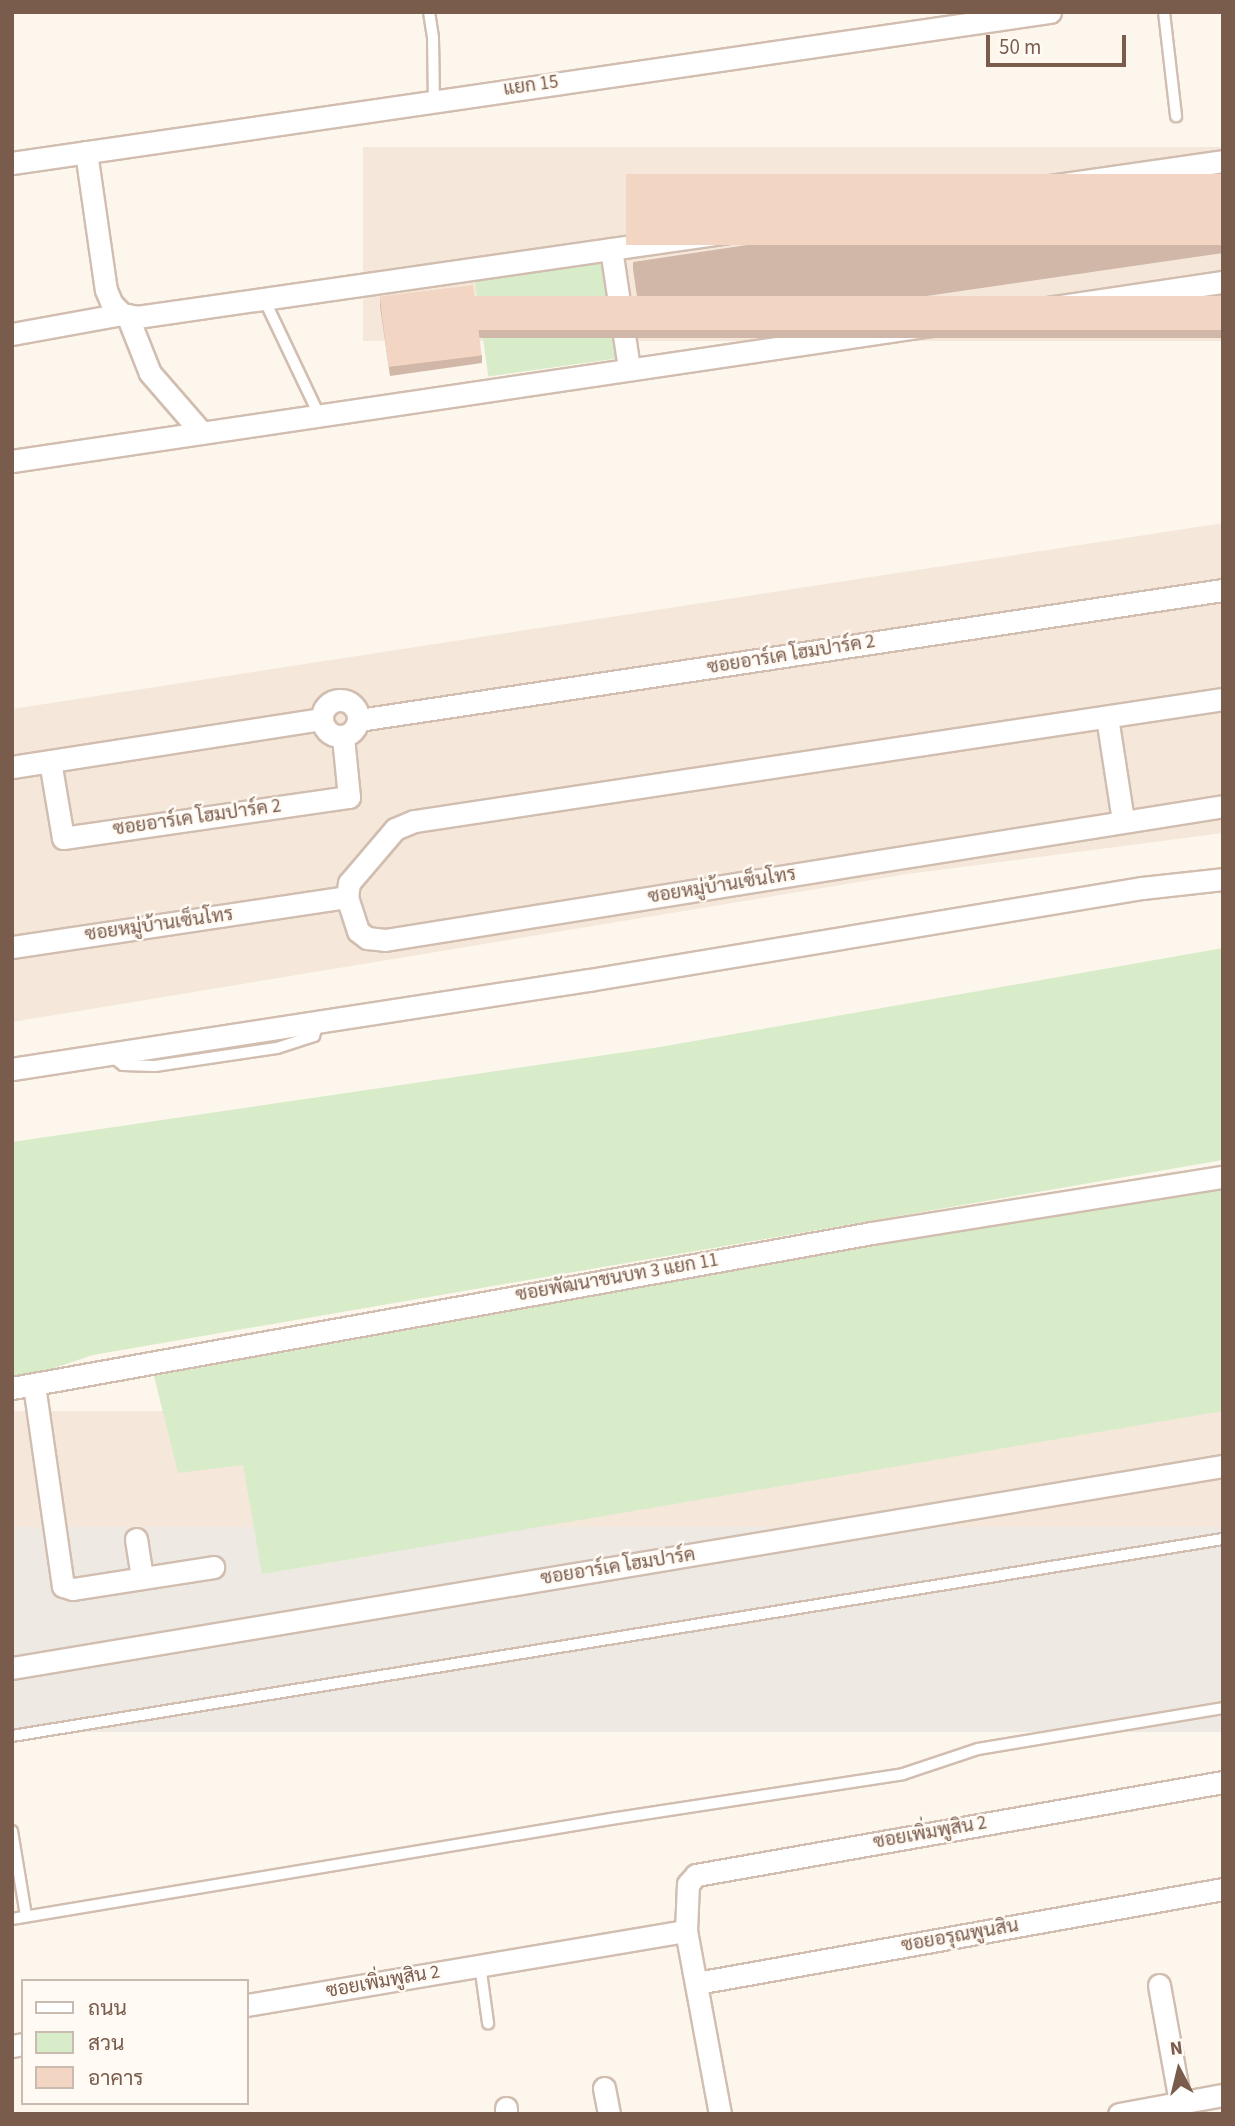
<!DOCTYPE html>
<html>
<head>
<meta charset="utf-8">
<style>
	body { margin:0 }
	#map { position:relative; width:1235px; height:2126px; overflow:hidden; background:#fdf6ec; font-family:"Source Sans 3",Sarabun,sans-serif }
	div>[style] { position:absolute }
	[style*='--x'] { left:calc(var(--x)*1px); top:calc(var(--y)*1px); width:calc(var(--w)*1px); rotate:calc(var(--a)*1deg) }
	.residential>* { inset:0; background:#f5e8da; transform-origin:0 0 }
	.industrial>* { inset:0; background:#efe9e4; transform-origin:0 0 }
	.green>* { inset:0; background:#d8ecc9; transform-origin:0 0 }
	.roads { filter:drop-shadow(2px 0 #d1beb0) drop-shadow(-2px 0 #d1beb0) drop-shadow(0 2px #d1beb0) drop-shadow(0 -2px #d1beb0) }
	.service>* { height:10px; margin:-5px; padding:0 5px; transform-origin:5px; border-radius:5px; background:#fff }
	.minor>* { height:21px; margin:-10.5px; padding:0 10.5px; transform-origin:10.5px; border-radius:10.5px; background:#fff }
	.minor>.ring { margin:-10.5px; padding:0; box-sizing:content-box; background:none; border:21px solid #fff; border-radius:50% }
	.wall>* { inset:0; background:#d1b7a8; transform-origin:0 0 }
	.building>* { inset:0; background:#f3d5c3; transform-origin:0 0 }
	span { translate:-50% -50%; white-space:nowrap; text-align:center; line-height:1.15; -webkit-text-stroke:5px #fffaf3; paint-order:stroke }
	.street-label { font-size:19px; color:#7a5c4d }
	.frame { position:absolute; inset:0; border:14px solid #7a5c4d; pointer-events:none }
	.legend { position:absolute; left:21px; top:1979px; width:228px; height:126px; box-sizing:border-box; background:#fffaf3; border:2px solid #cabbb1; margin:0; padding:9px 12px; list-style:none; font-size:21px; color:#7a5c4d }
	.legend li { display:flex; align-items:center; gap:14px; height:35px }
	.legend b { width:35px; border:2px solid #cabbb1 }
	.north { position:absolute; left:1144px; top:2035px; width:70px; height:70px; -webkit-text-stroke:5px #fffaf3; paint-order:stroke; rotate:353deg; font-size:19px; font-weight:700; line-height:28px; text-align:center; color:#7a5c4d }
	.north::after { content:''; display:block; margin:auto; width:24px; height:32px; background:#7a5c4d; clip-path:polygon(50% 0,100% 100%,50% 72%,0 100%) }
	.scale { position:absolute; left:986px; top:35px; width:140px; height:32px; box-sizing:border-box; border:4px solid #7a5c4d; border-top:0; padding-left:9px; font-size:21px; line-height:24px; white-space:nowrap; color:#7a5c4d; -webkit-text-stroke:5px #fffaf3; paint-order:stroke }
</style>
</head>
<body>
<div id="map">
	<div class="residential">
		<i style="left:1223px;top:147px;width:194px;height:860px;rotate:90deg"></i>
		<i style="clip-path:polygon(1223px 523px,1223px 833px,908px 874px,12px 1022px,12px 709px)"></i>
		<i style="left:1223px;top:1411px;width:116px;height:1228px;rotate:90deg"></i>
	</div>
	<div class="industrial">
		<i style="left:1223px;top:1527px;width:205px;height:1228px;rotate:90deg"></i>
	</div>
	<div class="green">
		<i style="left:606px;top:258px;width:101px;height:133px;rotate:82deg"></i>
		<i style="clip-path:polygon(1223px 948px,1223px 1160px,93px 1355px,12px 1382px,12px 1142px,660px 1047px)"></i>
		<i style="clip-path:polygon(1223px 1183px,1223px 1411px,262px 1574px,243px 1465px,178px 1473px,154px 1376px)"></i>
	</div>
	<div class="roads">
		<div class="service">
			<i style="--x:429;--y:12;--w:26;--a:81"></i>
			<i style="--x:433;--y:38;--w:62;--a:89.1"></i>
			<i style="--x:1164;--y:12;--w:105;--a:83.4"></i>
			<i style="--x:264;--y:299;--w:128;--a:64.6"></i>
			<i style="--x:111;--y:1056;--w:15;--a:37"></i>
			<i style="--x:123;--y:1065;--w:32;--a:2"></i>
			<i style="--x:155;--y:1066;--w:123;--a:-8.4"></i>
			<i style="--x:277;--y:1048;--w:39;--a:-18"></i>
			<i style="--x:314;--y:1036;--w:16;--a:-72"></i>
			<i style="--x:12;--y:1736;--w:1227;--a:-9.24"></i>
			<i style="--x:12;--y:1831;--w:86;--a:80.6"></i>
			<i style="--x:12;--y:1919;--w:613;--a:-9.48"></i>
			<i style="--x:617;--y:1818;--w:289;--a:-8.7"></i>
			<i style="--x:903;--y:1774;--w:79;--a:-18.4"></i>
			<i style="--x:978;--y:1749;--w:248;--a:-9.5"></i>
			<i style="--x:480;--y:1965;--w:59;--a:82.1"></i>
		</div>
		<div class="minor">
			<i style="--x:86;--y:152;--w:139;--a:81.8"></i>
			<i style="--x:106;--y:290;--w:15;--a:67"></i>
			<i style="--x:112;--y:304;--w:14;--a:45"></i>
			<i style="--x:122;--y:314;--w:15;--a:11"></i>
			<i style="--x:137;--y:317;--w:1097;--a:-8.17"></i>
			<i style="--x:12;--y:163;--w:1049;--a:-8.28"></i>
			<i style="--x:611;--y:249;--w:120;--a:81.4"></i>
			<i style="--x:127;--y:315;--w:62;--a:68.4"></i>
			<i style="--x:150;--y:373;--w:79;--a:49.1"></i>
			<i style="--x:12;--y:334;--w:112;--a:-10.3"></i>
			<i style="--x:12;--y:461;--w:1224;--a:-8.41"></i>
			<i style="--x:1223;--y:699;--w:818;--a:171.42"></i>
			<i style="--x:414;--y:821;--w:21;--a:157"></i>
			<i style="--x:395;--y:829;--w:71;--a:130.4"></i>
			<i style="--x:349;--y:883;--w:14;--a:98"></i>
			<i style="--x:347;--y:897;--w:36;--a:72"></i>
			<i style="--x:358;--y:931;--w:11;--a:38"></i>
			<i style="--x:367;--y:938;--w:18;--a:6"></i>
			<i style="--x:385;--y:940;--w:849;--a:-9.08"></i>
			<i class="ring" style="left:322px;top:700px;width:15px;height:15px"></i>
			<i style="--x:1107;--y:717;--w:104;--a:81.2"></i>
			<i style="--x:359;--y:720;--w:874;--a:-8.56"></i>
			<i style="--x:50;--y:761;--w:78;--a:80.4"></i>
			<i style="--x:63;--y:838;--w:289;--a:-8.2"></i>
			<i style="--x:349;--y:797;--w:60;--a:-95.7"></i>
			<i style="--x:12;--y:767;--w:314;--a:-8.8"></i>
			<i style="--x:12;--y:947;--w:339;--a:-8.5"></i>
			<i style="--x:12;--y:1069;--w:584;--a:-8.77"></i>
			<i style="--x:589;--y:980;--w:561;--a:-9.45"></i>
			<i style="--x:1142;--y:888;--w:81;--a:-6.3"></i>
			<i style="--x:34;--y:1385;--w:203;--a:81.8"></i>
			<i style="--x:63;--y:1586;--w:10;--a:17"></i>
			<i style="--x:73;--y:1589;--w:142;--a:-8.9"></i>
			<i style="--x:12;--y:1388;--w:874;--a:-10.22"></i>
			<i style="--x:872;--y:1233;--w:355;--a:-9.1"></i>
			<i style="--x:136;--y:1539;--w:39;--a:81"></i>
			<i style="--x:12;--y:1668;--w:1228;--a:-9.47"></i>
			<i style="--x:697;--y:1983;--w:534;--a:-10.13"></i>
			<i style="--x:1159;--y:1985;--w:119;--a:79.8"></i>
			<i style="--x:247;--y:2005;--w:445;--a:-9.6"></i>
			<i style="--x:12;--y:2046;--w:11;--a:-10"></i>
			<i style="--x:604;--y:2088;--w:26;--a:79"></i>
			<i style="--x:506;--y:2108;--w:6;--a:90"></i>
			<i style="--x:720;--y:2114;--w:186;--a:-100.5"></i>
			<i style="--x:686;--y:1931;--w:47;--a:-87.6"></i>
			<i style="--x:688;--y:1884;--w:12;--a:-48"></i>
			<i style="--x:696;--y:1875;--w:535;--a:-10.01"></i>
			<i style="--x:1119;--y:2114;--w:106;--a:-10.4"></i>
		</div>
	</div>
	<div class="wall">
		<i style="clip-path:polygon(1223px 174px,1223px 253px,643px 337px,633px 269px,633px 262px)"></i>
		<i style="left:1223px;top:296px;width:42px;height:834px;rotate:90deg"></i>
		<i style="clip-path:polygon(380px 298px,482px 355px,482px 363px,390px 376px,380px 306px)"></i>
	</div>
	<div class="building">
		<i style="left:1223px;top:174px;width:71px;height:597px;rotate:90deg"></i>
		<i style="left:473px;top:285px;width:71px;height:94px;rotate:83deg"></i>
		<i style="left:1223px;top:296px;width:34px;height:834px;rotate:90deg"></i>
	</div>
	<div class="street-label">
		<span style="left:531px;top:86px;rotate:-8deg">แยก 15</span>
		<span style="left:791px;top:655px;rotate:-9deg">ซอยอาร์เค โฮมปาร์ค 2</span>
		<span style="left:197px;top:818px;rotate:-8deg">ซอยอาร์เค โฮมปาร์ค 2</span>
		<span style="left:722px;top:886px;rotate:-9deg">ซอยหมู่บ้านเซ็นโทร</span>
		<span style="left:159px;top:925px;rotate:-8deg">ซอยหมู่บ้านเซ็นโทร</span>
		<span style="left:617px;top:1278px;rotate:-10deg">ซอยพัฒนาชนบท 3 แยก 11</span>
		<span style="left:618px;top:1567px;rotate:-9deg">ซอยอาร์เค โฮมปาร์ค</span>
		<span style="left:930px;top:1833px;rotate:-10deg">ซอยเพิ่มพูสิน 2</span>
		<span style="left:960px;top:1936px;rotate:-10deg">ซอยอรุณพูนสิน</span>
		<span style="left:383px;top:1982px;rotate:-10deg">ซอยเพิ่มพูสิน 2</span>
	</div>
	<div class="frame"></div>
	<ul class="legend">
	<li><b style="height:9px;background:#fff"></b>ถนน</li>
	<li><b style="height:19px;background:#d8ecc9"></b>สวน</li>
	<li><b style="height:19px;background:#f3d5c3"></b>อาคาร</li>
	</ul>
	<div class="north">N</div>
	<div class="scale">50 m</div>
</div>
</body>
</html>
